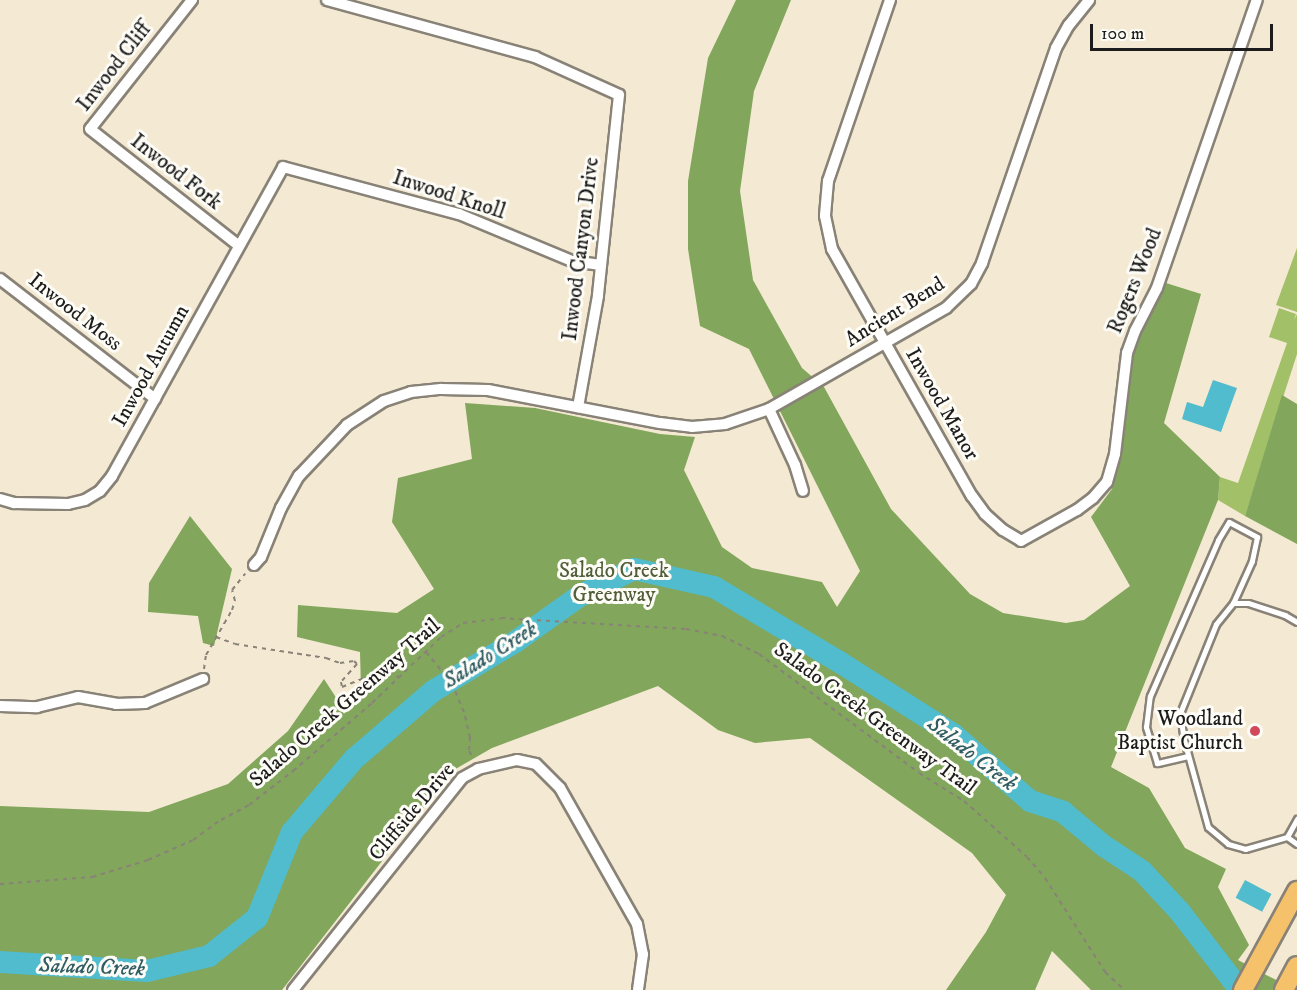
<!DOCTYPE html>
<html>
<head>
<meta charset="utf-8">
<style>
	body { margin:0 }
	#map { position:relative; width:1297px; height:990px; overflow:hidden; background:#f4e9d2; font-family:"IM FELL DW Pica",serif }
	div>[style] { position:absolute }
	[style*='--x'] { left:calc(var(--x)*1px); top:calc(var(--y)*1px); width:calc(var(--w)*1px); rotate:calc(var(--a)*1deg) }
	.green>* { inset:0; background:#a2c068 }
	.forest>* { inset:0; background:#81a65c }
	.water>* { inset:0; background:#51bccd; transform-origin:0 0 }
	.river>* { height:22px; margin:-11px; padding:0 11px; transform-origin:11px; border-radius:11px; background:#51bccd }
	.path>* { height:2px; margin-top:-1px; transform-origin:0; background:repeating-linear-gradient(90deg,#888277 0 4.5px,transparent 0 9px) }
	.roads { filter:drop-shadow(2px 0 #888277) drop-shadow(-2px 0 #888277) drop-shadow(0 2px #888277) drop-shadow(0 -2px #888277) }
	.service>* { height:5px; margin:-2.5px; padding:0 2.5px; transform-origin:2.5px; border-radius:2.5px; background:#fff }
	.minor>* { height:10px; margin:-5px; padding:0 5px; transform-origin:5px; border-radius:5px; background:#fff }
	.primary>* { height:18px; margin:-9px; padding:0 9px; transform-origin:9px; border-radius:9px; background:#f5c16b }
	.dots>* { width:16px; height:16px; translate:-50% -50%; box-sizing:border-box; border:3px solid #fdfcf7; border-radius:50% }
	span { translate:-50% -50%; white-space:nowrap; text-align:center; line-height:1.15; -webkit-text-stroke:6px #fdfcf7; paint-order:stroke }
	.street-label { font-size:21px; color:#1c1c1c }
	.park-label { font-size:21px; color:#525e3a }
	.poi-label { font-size:21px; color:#1c1c1c }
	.right { translate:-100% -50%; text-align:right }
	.water-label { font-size:22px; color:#315c63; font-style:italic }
	.scale { position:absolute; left:1090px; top:24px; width:183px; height:27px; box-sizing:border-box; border:3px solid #1c1c1c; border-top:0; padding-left:8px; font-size:18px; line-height:21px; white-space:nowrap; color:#1c1c1c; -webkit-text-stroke:4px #fdfcf7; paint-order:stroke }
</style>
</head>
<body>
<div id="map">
	<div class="green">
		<i style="clip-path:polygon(1297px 248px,1297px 312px,1276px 305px)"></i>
		<i style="clip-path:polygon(1279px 308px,1296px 314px,1294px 320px,1297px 314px,1297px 354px,1245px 516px,1218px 500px,1220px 477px,1238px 483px,1287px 343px,1269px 337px)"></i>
	</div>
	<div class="forest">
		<i style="clip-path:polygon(736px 0,791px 0,754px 91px,740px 191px,753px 280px,802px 368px,824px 387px,891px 509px,970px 594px,1003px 613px,1066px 623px,1084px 620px,1130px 586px,1091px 517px,1112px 489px,1120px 453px,1134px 346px,1166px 283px,1201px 294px,1164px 423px,1220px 477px,1218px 500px,1111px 767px,1149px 788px,1185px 848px,1226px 869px,1218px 887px,1249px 945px,1238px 960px,1295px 990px,1091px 990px,1052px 951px,1035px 990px,946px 990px,986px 932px,1006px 895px,972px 853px,810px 738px,755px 743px,718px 730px,658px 686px,492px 748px,452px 771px,282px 990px,0 990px,0 806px,149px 812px,228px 784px,288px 731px,324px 679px,337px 699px,361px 690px,360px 652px,297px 637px,298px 605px,397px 613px,434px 589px,392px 522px,398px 478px,472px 459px,465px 403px,535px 408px,660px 434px,695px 437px,684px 470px,722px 547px,752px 568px,822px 582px,837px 607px,860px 571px,749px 349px,700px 326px,688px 249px,688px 181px,708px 58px)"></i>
		<i style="clip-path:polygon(1282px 395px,1297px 404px,1297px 544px,1245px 516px)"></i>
		<i style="clip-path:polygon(190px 516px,232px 569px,214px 646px,203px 643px,198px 616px,148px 612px,149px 583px)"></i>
	</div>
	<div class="water">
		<i style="clip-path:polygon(1213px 380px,1237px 388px,1221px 432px,1182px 419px,1187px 402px,1203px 407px)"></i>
		<i style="left:1245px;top:880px;width:30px;height:20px;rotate:28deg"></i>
	</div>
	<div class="river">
		<i style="--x:0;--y:962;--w:147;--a:3.5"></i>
		<i style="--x:147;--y:971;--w:64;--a:-13.6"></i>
		<i style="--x:209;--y:956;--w:61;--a:-38.4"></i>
		<i style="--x:257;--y:918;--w:93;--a:-67.9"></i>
		<i style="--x:292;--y:832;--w:96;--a:-49.7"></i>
		<i style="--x:354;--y:759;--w:104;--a:-40.7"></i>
		<i style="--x:433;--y:691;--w:96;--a:-30.9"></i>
		<i style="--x:515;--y:642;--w:81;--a:-35.5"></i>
		<i style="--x:581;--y:595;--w:59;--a:-26.1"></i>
		<i style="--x:634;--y:569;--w:82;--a:12.7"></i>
		<i style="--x:714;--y:587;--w:148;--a:30.9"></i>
		<i style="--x:841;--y:663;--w:133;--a:32.4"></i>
		<i style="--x:953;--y:734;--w:102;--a:41"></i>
		<i style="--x:1030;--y:801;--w:35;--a:18"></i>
		<i style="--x:1063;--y:812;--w:53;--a:39.7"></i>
		<i style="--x:1104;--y:846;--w:45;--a:33.3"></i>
		<i style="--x:1142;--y:871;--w:56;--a:47.2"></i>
		<i style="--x:1180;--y:912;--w:98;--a:52.4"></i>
	</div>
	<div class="path">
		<i style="--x:216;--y:637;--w:20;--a:20"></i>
		<i style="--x:235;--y:644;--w:92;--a:8.7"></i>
		<i style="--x:326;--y:658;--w:15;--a:20"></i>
		<i style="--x:340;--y:663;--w:14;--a:-8"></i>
		<i style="--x:354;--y:661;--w:4;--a:45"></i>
		<i style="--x:357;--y:664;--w:24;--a:132"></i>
		<i style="--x:341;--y:682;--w:5;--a:79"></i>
		<i style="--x:342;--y:687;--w:48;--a:-22.2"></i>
		<i style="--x:386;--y:669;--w:4;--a:14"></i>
		<i style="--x:390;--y:670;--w:11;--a:41"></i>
		<i style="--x:426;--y:652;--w:40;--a:50"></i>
		<i style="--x:452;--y:683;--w:35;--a:68"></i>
		<i style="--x:465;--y:716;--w:22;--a:77"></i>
		<i style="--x:470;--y:737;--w:14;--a:94"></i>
		<i style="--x:469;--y:751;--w:8;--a:60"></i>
		<i style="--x:204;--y:669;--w:14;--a:-82"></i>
		<i style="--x:206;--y:655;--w:52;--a:-60"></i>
		<i style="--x:232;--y:610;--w:9;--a:-72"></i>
		<i style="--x:235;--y:601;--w:11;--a:-105"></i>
		<i style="--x:232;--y:590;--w:21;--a:-51"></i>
		<i style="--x:0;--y:884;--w:92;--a:-4.4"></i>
		<i style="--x:92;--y:877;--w:59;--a:-16.9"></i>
		<i style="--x:148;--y:860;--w:49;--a:-24"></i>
		<i style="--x:193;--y:840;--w:34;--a:-36"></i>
		<i style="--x:221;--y:820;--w:32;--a:-28"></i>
		<i style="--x:249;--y:805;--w:56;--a:-37.7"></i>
		<i style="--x:293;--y:771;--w:104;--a:-40.7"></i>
		<i style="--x:372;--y:703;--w:95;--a:-43.7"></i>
		<i style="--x:441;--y:637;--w:26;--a:-32"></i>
		<i style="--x:463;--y:623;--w:38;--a:-7"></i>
		<i style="--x:501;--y:618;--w:185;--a:3.4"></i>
		<i style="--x:686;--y:629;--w:37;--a:11"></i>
		<i style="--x:722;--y:636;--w:41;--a:25.9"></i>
		<i style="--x:759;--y:654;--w:199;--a:36.6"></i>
		<i style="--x:919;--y:773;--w:53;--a:31.9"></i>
		<i style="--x:964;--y:801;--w:84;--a:41.6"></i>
		<i style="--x:1027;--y:857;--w:28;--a:49"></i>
		<i style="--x:1045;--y:878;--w:112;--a:57.4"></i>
		<i style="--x:1105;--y:972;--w:26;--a:43"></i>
	</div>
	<div class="roads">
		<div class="service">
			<i style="--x:1297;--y:622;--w:14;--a:-150"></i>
			<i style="--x:1285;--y:615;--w:39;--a:-162"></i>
			<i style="--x:1248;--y:603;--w:15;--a:180"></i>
			<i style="--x:1233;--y:603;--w:27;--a:129"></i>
			<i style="--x:1216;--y:624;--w:96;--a:112"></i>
			<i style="--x:1180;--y:713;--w:27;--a:82"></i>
			<i style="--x:1184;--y:740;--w:90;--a:74.6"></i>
			<i style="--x:1208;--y:827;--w:26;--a:40"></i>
			<i style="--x:1228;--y:844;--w:18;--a:16"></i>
			<i style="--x:1245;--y:849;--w:44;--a:-15.9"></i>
			<i style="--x:1287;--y:837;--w:12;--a:35"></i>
			<i style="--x:1188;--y:756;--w:32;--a:167"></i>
			<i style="--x:1157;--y:763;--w:38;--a:-107"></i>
			<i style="--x:1146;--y:727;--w:31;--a:-83"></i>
			<i style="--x:1150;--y:696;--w:170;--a:-66.4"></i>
			<i style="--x:1218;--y:540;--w:21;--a:-59"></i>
			<i style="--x:1229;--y:522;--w:32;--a:28"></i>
			<i style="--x:1257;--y:537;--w:25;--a:102"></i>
			<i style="--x:1252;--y:561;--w:46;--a:114.3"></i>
			<i style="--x:1287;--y:837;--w:21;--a:-61"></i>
		</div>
		<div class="minor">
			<i style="--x:192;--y:0;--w:164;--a:128.3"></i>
			<i style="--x:90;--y:129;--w:189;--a:38.1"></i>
			<i style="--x:327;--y:0;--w:216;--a:15.3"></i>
			<i style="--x:535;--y:57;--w:92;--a:24.3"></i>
			<i style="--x:619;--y:95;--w:202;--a:96"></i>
			<i style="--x:598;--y:296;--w:113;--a:100.2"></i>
			<i style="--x:890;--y:0;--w:191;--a:108.9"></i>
			<i style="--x:828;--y:181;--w:35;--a:95"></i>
			<i style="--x:825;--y:216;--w:34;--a:78"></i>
			<i style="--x:832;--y:249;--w:284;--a:60.5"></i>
			<i style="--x:972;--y:496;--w:22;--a:54"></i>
			<i style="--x:985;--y:514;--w:24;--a:42"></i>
			<i style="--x:1003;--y:530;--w:21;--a:31"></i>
			<i style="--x:1021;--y:541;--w:64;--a:-29"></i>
			<i style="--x:1077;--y:510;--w:20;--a:-37"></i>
			<i style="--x:1093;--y:498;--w:21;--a:-49"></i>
			<i style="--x:1107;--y:482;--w:29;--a:-74"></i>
			<i style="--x:1115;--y:454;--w:102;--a:-83.2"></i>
			<i style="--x:1127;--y:353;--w:23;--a:-70"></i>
			<i style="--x:1135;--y:331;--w:48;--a:-62.9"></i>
			<i style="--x:1157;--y:288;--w:305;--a:-70.9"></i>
			<i style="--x:0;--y:279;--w:196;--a:37.7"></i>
			<i style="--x:769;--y:409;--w:62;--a:65.1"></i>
			<i style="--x:795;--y:465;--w:27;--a:73"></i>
			<i style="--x:0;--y:499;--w:15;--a:16"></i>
			<i style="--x:14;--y:503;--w:54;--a:1.1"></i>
			<i style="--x:68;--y:504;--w:17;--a:-13"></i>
			<i style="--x:85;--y:500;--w:17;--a:-31"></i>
			<i style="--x:100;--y:491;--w:19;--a:-51"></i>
			<i style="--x:112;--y:476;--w:353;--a:-61"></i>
			<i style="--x:283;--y:167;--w:182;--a:15"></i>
			<i style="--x:459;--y:214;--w:122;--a:22.6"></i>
			<i style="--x:572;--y:261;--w:29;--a:8"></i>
			<i style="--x:254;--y:565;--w:11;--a:-49"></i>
			<i style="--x:261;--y:557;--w:53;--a:-67.8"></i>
			<i style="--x:281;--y:508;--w:37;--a:-61"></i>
			<i style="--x:299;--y:476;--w:70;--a:-46.7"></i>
			<i style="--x:347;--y:425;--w:44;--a:-33"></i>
			<i style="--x:384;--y:401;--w:28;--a:-18"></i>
			<i style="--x:411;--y:392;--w:30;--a:-6"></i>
			<i style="--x:441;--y:389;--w:47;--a:1.2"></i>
			<i style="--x:488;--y:390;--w:175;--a:10.9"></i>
			<i style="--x:660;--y:423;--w:32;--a:7"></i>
			<i style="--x:692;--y:427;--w:33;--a:-5"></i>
			<i style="--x:725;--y:424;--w:46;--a:-18.8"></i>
			<i style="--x:769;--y:409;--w:204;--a:-29.7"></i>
			<i style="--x:946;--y:308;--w:35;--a:-44"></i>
			<i style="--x:971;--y:284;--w:24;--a:-62"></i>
			<i style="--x:982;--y:263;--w:227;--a:-71"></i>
			<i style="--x:1056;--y:48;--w:26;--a:-61"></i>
			<i style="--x:1069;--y:25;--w:32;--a:-51"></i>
			<i style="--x:0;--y:706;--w:37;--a:2"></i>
			<i style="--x:37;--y:707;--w:42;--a:-13.7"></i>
			<i style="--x:78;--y:697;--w:39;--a:10"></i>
			<i style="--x:116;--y:704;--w:29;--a:-2"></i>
			<i style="--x:145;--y:703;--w:63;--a:-22.5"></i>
			<i style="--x:293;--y:990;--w:271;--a:-51.4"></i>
			<i style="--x:462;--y:778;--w:18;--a:-29"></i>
			<i style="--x:478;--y:769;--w:40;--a:-13"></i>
			<i style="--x:517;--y:760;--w:19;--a:12"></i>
			<i style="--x:536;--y:764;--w:34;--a:45"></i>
			<i style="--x:560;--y:788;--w:156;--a:60.5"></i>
			<i style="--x:637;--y:924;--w:31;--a:79"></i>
			<i style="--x:643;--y:954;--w:36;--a:98"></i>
		</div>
		<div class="primary">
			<i style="--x:1243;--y:990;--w:113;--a:-61.4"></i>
			<i style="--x:1284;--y:990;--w:27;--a:-62"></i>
		</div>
	</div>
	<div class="dots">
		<i style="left:1255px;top:731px;background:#d1495b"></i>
	</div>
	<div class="street-label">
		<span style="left:114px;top:67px;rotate:-52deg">Inwood Cliff</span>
		<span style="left:176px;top:172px;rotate:38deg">Inwood Fork</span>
		<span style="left:449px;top:195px;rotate:18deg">Inwood Knoll</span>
		<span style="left:581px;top:249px;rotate:-83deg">Inwood Canyon Drive</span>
		<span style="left:1135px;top:281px;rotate:-68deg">Rogers Wood</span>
		<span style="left:75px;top:312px;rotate:38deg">Inwood Moss</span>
		<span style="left:895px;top:312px;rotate:-32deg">Ancient Bend</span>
		<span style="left:151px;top:366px;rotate:-61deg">Inwood Autumn</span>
		<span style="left:942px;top:404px;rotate:60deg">Inwood Manor</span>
		<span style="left:345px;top:703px;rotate:-41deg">Salado Creek Greenway Trail</span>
		<span style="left:875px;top:719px;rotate:36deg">Salado Creek Greenway Trail</span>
		<span style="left:412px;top:812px;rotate:-50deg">Cliffside Drive</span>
	</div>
	<div class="park-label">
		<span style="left:614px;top:583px">Salado Creek<br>Greenway</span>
	</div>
	<div class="poi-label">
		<span class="right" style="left:1243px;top:731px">Woodland<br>Baptist Church</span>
	</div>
	<div class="water-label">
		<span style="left:490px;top:655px;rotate:-32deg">Salado Creek</span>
		<span style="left:972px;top:754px;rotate:38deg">Salado Creek</span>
		<span style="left:92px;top:967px;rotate:2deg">Salado Creek</span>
	</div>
	<div class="scale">100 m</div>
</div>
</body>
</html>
